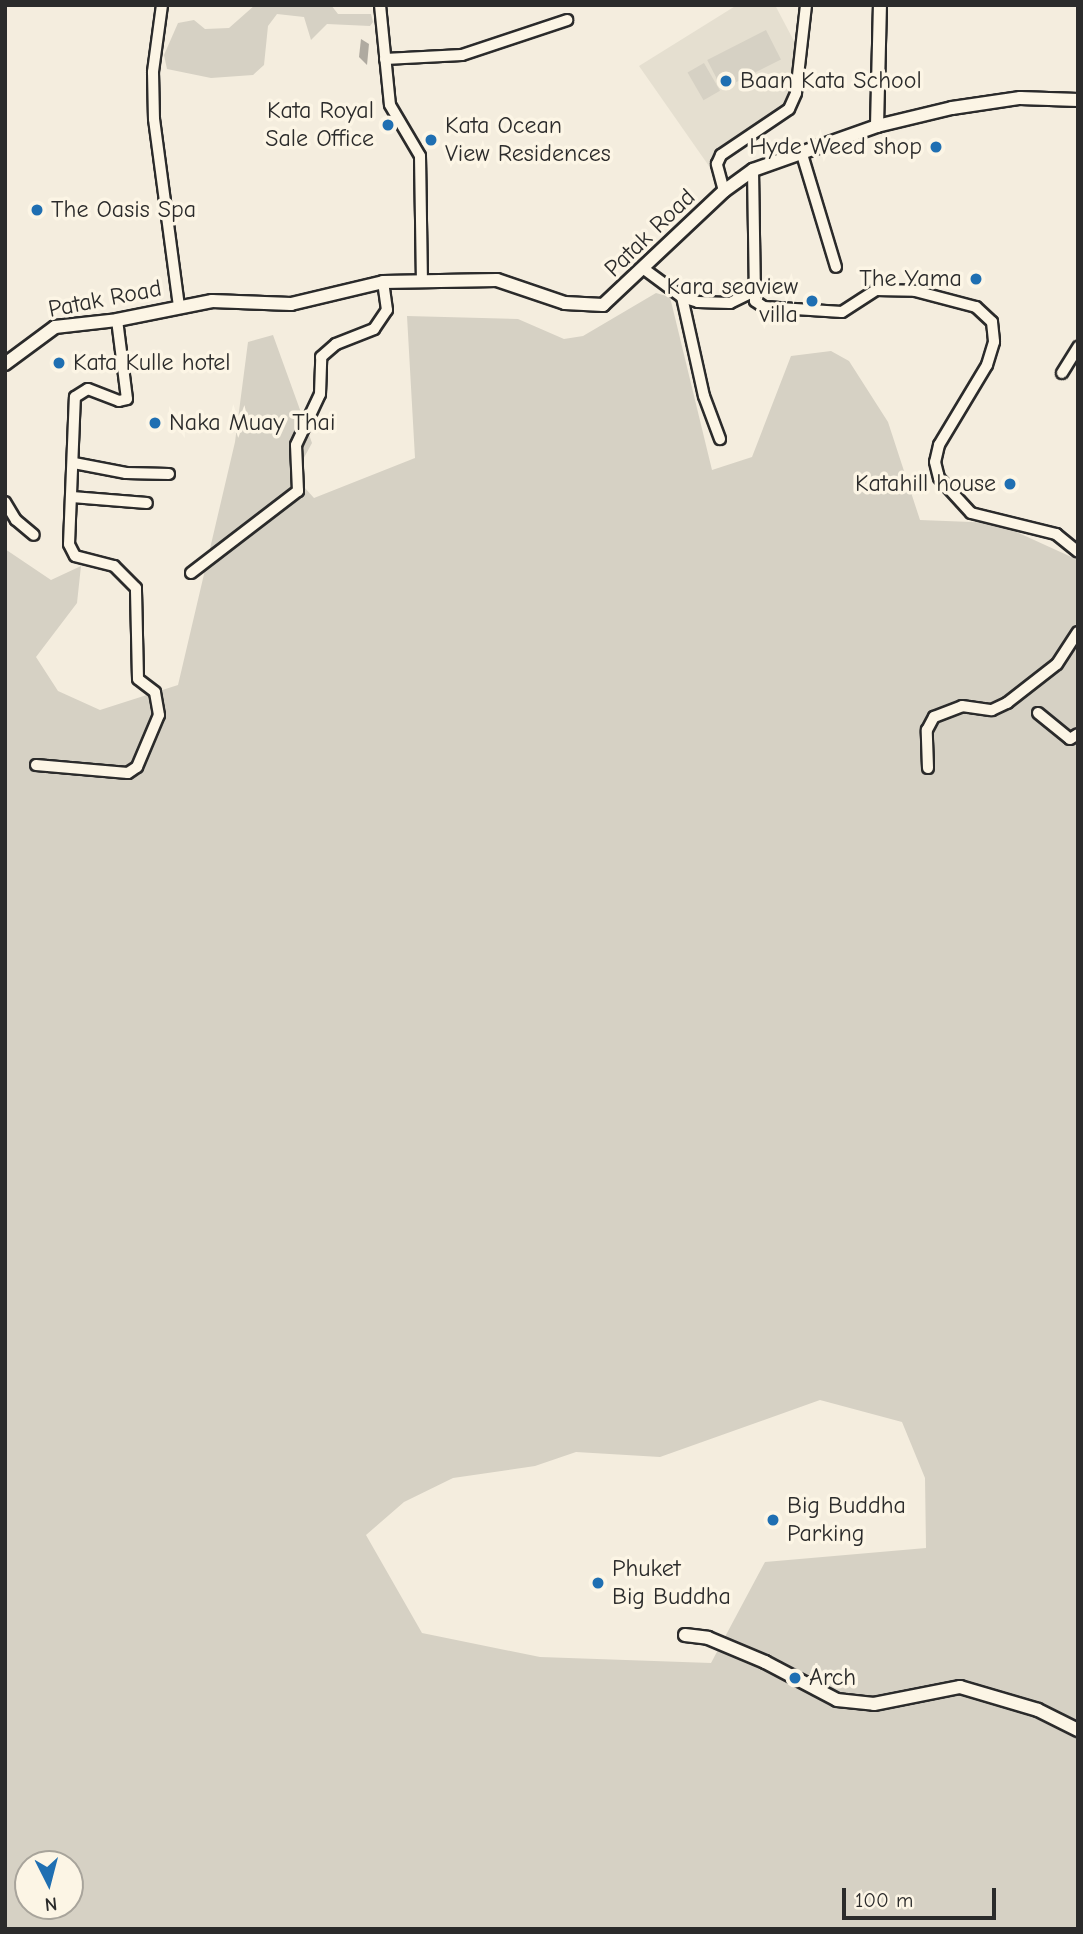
<!DOCTYPE html>
<html>
<head>
<meta charset="utf-8">
<style>
	body { margin:0 }
	#map { position:relative; width:1083px; height:1934px; overflow:hidden; background:#f4edde; font-family:"Comic Neue",sans-serif }
	div>[style] { position:absolute }
	[style*='--x'] { left:calc(var(--x)*1px); top:calc(var(--y)*1px); width:calc(var(--w)*1px); rotate:calc(var(--a)*1deg) }
	.built>* { inset:0; background:#e5dfd0 }
	.green>* { inset:0; background:#d6d1c4; transform-origin:0 0 }
	.water>* { inset:0; background:#afaaa0 }
	.roads { filter:drop-shadow(2px 0 #2b2b2b) drop-shadow(-2px 0 #2b2b2b) drop-shadow(0 2px #2b2b2b) drop-shadow(0 -2px #2b2b2b) }
	.street>* { height:10px; margin:-5px; padding:0 5px; transform-origin:5px; border-radius:5px; background:#fcf5e5 }
	.secondary>* { height:12px; margin:-6px; padding:0 6px; transform-origin:6px; border-radius:6px; background:#fcf5e5 }
	.dots>* { width:19px; height:19px; translate:-50% -50%; box-sizing:border-box; border:4px solid #fcf5e5; border-radius:50% }
	span { translate:-50% -50%; white-space:nowrap; text-align:center; line-height:1.15; -webkit-text-stroke:7px #fcf5e5; paint-order:stroke }
	.poi-label { font-size:24px; color:#2b2b2b }
	.left { translate:0 -50%; text-align:left }
	.right { translate:-100% -50%; text-align:right }
	.street-label { font-size:24px; color:#2b2b2b }
	.frame { position:absolute; inset:0; border:7px solid #2b2b2b; pointer-events:none }
	.north { position:absolute; left:14px; top:1850px; width:70px; height:70px; box-sizing:border-box; background:#fcf5e5; border:2px solid #a8a49b; border-radius:50%; rotate:174deg; font-size:19px; font-weight:700; line-height:28px; text-align:center; color:#2b2b2b }
	.north::after { content:''; display:block; margin:auto; width:24px; height:32px; background:#1f6fb2; clip-path:polygon(50% 0,100% 100%,50% 72%,0 100%) }
	.scale { position:absolute; left:842px; top:1888px; width:154px; height:32px; box-sizing:border-box; border:4px solid #2b2b2b; border-top:0; padding-left:9px; font-size:21px; line-height:24px; white-space:nowrap; color:#2b2b2b; -webkit-text-stroke:5px #fcf5e5; paint-order:stroke }
</style>
</head>
<body>
<div id="map">
	<div class="built">
		<i style="clip-path:polygon(737px 5px,775px 5px,805px 62px,800px 97px,795px 109px,711px 169px,639px 66px)"></i>
	</div>
	<div class="green">
		<i style="clip-path:polygon(255px 5px,331px 5px,338px 14px,371px 14px,373px 22px,370px 26px,327px 24px,311px 40px,304px 17px,277px 14px,268px 26px,264px 65px,253px 75px,211px 78px,167px 69px,164px 55px,178px 23px,194px 20px,205px 29px,229px 28px)"></i>
		<i style="left:766px;top:30px;width:33px;height:66px;rotate:63deg"></i>
		<i style="left:704px;top:63px;width:32px;height:19px;rotate:60deg"></i>
		<i style="clip-path:polygon(evenodd,656px 293px,670px 297px,712px 470px,752px 457px,791px 356px,831px 351px,849px 361px,888px 422px,920px 520px,997px 523px,1078px 560px,1078px 1929px,5px 1929px,5px 549px,51px 580px,81px 566px,77px 603px,36px 657px,58px 691px,100px 710px,178px 685px,235px 442px,248px 342px,273px 335px,312px 443px,294px 476px,314px 498px,415px 458px,407px 316px,518px 319px,564px 339px,583px 336px,656px 293px,820px 1400px,902px 1422px,925px 1478px,926px 1548px,765px 1562px,711px 1663px,540px 1657px,422px 1633px,366px 1535px,404px 1502px,453px 1478px,535px 1466px,576px 1452px,660px 1457px,820px 1400px,656px 293px,28px 1864px,70px 1864px,70px 1906px,28px 1906px,28px 1864px)"></i>
	</div>
	<div class="water">
		<i style="clip-path:polygon(361px 39px,369px 44px,367px 65px,359px 57px)"></i>
	</div>
	<div class="roads">
		<div class="street">
			<i style="--x:162;--y:5;--w:68;--a:97.7"></i>
			<i style="--x:153;--y:72;--w:47;--a:88.8"></i>
			<i style="--x:154;--y:119;--w:189;--a:82.4"></i>
			<i style="--x:380;--y:5;--w:100;--a:84.3"></i>
			<i style="--x:390;--y:105;--w:59;--a:59.5"></i>
			<i style="--x:420;--y:156;--w:125;--a:89.1"></i>
			<i style="--x:385;--y:59;--w:77;--a:-3"></i>
			<i style="--x:462;--y:55;--w:111;--a:-18.4"></i>
			<i style="--x:801;--y:151;--w:121;--a:73.2"></i>
			<i style="--x:753;--y:170;--w:131;--a:89.1"></i>
			<i style="--x:755;--y:301;--w:11;--a:34"></i>
			<i style="--x:764;--y:307;--w:78;--a:3.7"></i>
			<i style="--x:842;--y:312;--w:40;--a:-32.9"></i>
			<i style="--x:876;--y:290;--w:39;--a:1"></i>
			<i style="--x:915;--y:291;--w:63;--a:14.7"></i>
			<i style="--x:976;--y:307;--w:22;--a:43"></i>
			<i style="--x:992;--y:322;--w:20;--a:84"></i>
			<i style="--x:994;--y:342;--w:24;--a:107"></i>
			<i style="--x:987;--y:365;--w:93;--a:121"></i>
			<i style="--x:939;--y:445;--w:17;--a:103"></i>
			<i style="--x:935;--y:462;--w:16;--a:76"></i>
			<i style="--x:939;--y:478;--w:47;--a:47.6"></i>
			<i style="--x:971;--y:513;--w:88;--a:13.9"></i>
			<i style="--x:1056;--y:534;--w:28;--a:39"></i>
			<i style="--x:724;--y:191;--w:28;--a:-105"></i>
			<i style="--x:717;--y:164;--w:10;--a:-66"></i>
			<i style="--x:721;--y:155;--w:82;--a:-34.1"></i>
			<i style="--x:789;--y:109;--w:17;--a:-66"></i>
			<i style="--x:796;--y:93;--w:89;--a:-83.5"></i>
			<i style="--x:644;--y:269;--w:47;--a:36.4"></i>
			<i style="--x:682;--y:297;--w:17;--a:17"></i>
			<i style="--x:698;--y:302;--w:32;--a:2"></i>
			<i style="--x:730;--y:303;--w:25;--a:-26"></i>
			<i style="--x:682;--y:297;--w:101;--a:77.5"></i>
			<i style="--x:704;--y:396;--w:46;--a:69.6"></i>
			<i style="--x:1062;--y:373;--w:31;--a:-58"></i>
			<i style="--x:74;--y:463;--w:53;--a:10.9"></i>
			<i style="--x:126;--y:473;--w:43;--a:1.3"></i>
			<i style="--x:72;--y:497;--w:75;--a:4.6"></i>
			<i style="--x:5;--y:502;--w:21;--a:59"></i>
			<i style="--x:16;--y:520;--w:23;--a:40"></i>
			<i style="--x:191;--y:573;--w:135;--a:-37.5"></i>
			<i style="--x:298;--y:491;--w:46;--a:-92.5"></i>
			<i style="--x:296;--y:445;--w:56;--a:-64.8"></i>
			<i style="--x:320;--y:394;--w:37;--a:-88"></i>
			<i style="--x:321;--y:357;--w:20;--a:-41"></i>
			<i style="--x:336;--y:344;--w:41;--a:-21.5"></i>
			<i style="--x:374;--y:329;--w:23;--a:-56"></i>
			<i style="--x:387;--y:310;--w:28;--a:-98"></i>
			<i style="--x:1038;--y:713;--w:41;--a:39.1"></i>
			<i style="--x:1070;--y:739;--w:9;--a:-32"></i>
			<i style="--x:36;--y:765;--w:92;--a:5"></i>
			<i style="--x:128;--y:773;--w:11;--a:-34"></i>
			<i style="--x:137;--y:767;--w:56;--a:-67.1"></i>
			<i style="--x:159;--y:715;--w:23;--a:-100"></i>
			<i style="--x:155;--y:692;--w:21;--a:-143"></i>
			<i style="--x:138;--y:679;--w:91;--a:-91.3"></i>
			<i style="--x:136;--y:588;--w:31;--a:-135"></i>
			<i style="--x:114;--y:566;--w:40;--a:-165.6"></i>
			<i style="--x:75;--y:556;--w:13;--a:-117"></i>
			<i style="--x:69;--y:544;--w:147;--a:-87.7"></i>
			<i style="--x:75;--y:397;--w:15;--a:-32"></i>
			<i style="--x:88;--y:389;--w:33;--a:21"></i>
			<i style="--x:119;--y:401;--w:8;--a:-14"></i>
			<i style="--x:127;--y:399;--w:80;--a:-97.2"></i>
			<i style="--x:928;--y:768;--w:38;--a:-92"></i>
			<i style="--x:927;--y:730;--w:15;--a:-62"></i>
			<i style="--x:934;--y:717;--w:30;--a:-21"></i>
			<i style="--x:962;--y:706;--w:30;--a:8"></i>
			<i style="--x:992;--y:710;--w:17;--a:-25"></i>
			<i style="--x:1007;--y:703;--w:63;--a:-38"></i>
			<i style="--x:1057;--y:664;--w:38;--a:-57"></i>
		</div>
		<div class="secondary">
			<i style="--x:877;--y:126;--w:121;--a:-88.6"></i>
			<i style="--x:5;--y:364;--w:62;--a:-36.5"></i>
			<i style="--x:55;--y:327;--w:62;--a:-6.4"></i>
			<i style="--x:117;--y:320;--w:97;--a:-11.3"></i>
			<i style="--x:212;--y:301;--w:79;--a:2.2"></i>
			<i style="--x:291;--y:304;--w:95;--a:-13.4"></i>
			<i style="--x:383;--y:282;--w:114;--a:-1"></i>
			<i style="--x:497;--y:280;--w:72;--a:18.7"></i>
			<i style="--x:565;--y:303;--w:38;--a:3"></i>
			<i style="--x:603;--y:305;--w:166;--a:-43.3"></i>
			<i style="--x:724;--y:191;--w:36;--a:-36"></i>
			<i style="--x:753;--y:170;--w:132;--a:-19.5"></i>
			<i style="--x:877;--y:126;--w:77;--a:-13.5"></i>
			<i style="--x:952;--y:108;--w:69;--a:-8.4"></i>
			<i style="--x:1020;--y:98;--w:58;--a:2"></i>
			<i style="--x:685;--y:1635;--w:23;--a:7"></i>
			<i style="--x:708;--y:1638;--w:62;--a:22.8"></i>
			<i style="--x:765;--y:1662;--w:81;--a:27.8"></i>
			<i style="--x:837;--y:1700;--w:37;--a:6"></i>
			<i style="--x:874;--y:1704;--w:88;--a:-11.2"></i>
			<i style="--x:960;--y:1687;--w:81;--a:16.4"></i>
			<i style="--x:1038;--y:1710;--w:45;--a:26.6"></i>
		</div>
	</div>
	<div class="dots">
		<i style="left:726px;top:81px;background:#1f6fb2"></i>
		<i style="left:388px;top:125px;background:#1f6fb2"></i>
		<i style="left:431px;top:140px;background:#1f6fb2"></i>
		<i style="left:936px;top:147px;background:#1f6fb2"></i>
		<i style="left:37px;top:210px;background:#1f6fb2"></i>
		<i style="left:976px;top:279px;background:#1f6fb2"></i>
		<i style="left:812px;top:301px;background:#1f6fb2"></i>
		<i style="left:59px;top:363px;background:#1f6fb2"></i>
		<i style="left:155px;top:423px;background:#1f6fb2"></i>
		<i style="left:1010px;top:484px;background:#1f6fb2"></i>
		<i style="left:773px;top:1520px;background:#1f6fb2"></i>
		<i style="left:598px;top:1583px;background:#1f6fb2"></i>
		<i style="left:795px;top:1678px;background:#1f6fb2"></i>
	</div>
	<div class="poi-label">
		<span class="left" style="left:740px;top:81px">Baan Kata School</span>
		<span class="right" style="left:374px;top:125px">Kata Royal<br>Sale Office</span>
		<span class="left" style="left:445px;top:140px">Kata Ocean<br>View Residences</span>
		<span class="right" style="left:922px;top:147px">Hyde Weed shop</span>
		<span class="left" style="left:51px;top:210px">The Oasis Spa</span>
		<span class="right" style="left:962px;top:279px">The Yama</span>
		<span class="right" style="left:798px;top:301px">Kara seaview<br>villa</span>
		<span class="left" style="left:73px;top:363px">Kata Kulle hotel</span>
		<span class="left" style="left:169px;top:423px">Naka Muay Thai</span>
		<span class="right" style="left:996px;top:484px">Katahill house</span>
		<span class="left" style="left:787px;top:1520px">Big Buddha<br>Parking</span>
		<span class="left" style="left:612px;top:1583px">Phuket<br>Big Buddha</span>
		<span class="left" style="left:809px;top:1678px">Arch</span>
	</div>
	<div class="street-label">
		<span style="left:650px;top:233px;rotate:-44deg">Patak Road</span>
		<span style="left:105px;top:299px;rotate:-11deg">Patak Road</span>
	</div>
	<div class="frame"></div>
	<div class="north">N</div>
	<div class="scale">100 m</div>
</div>
</body>
</html>
